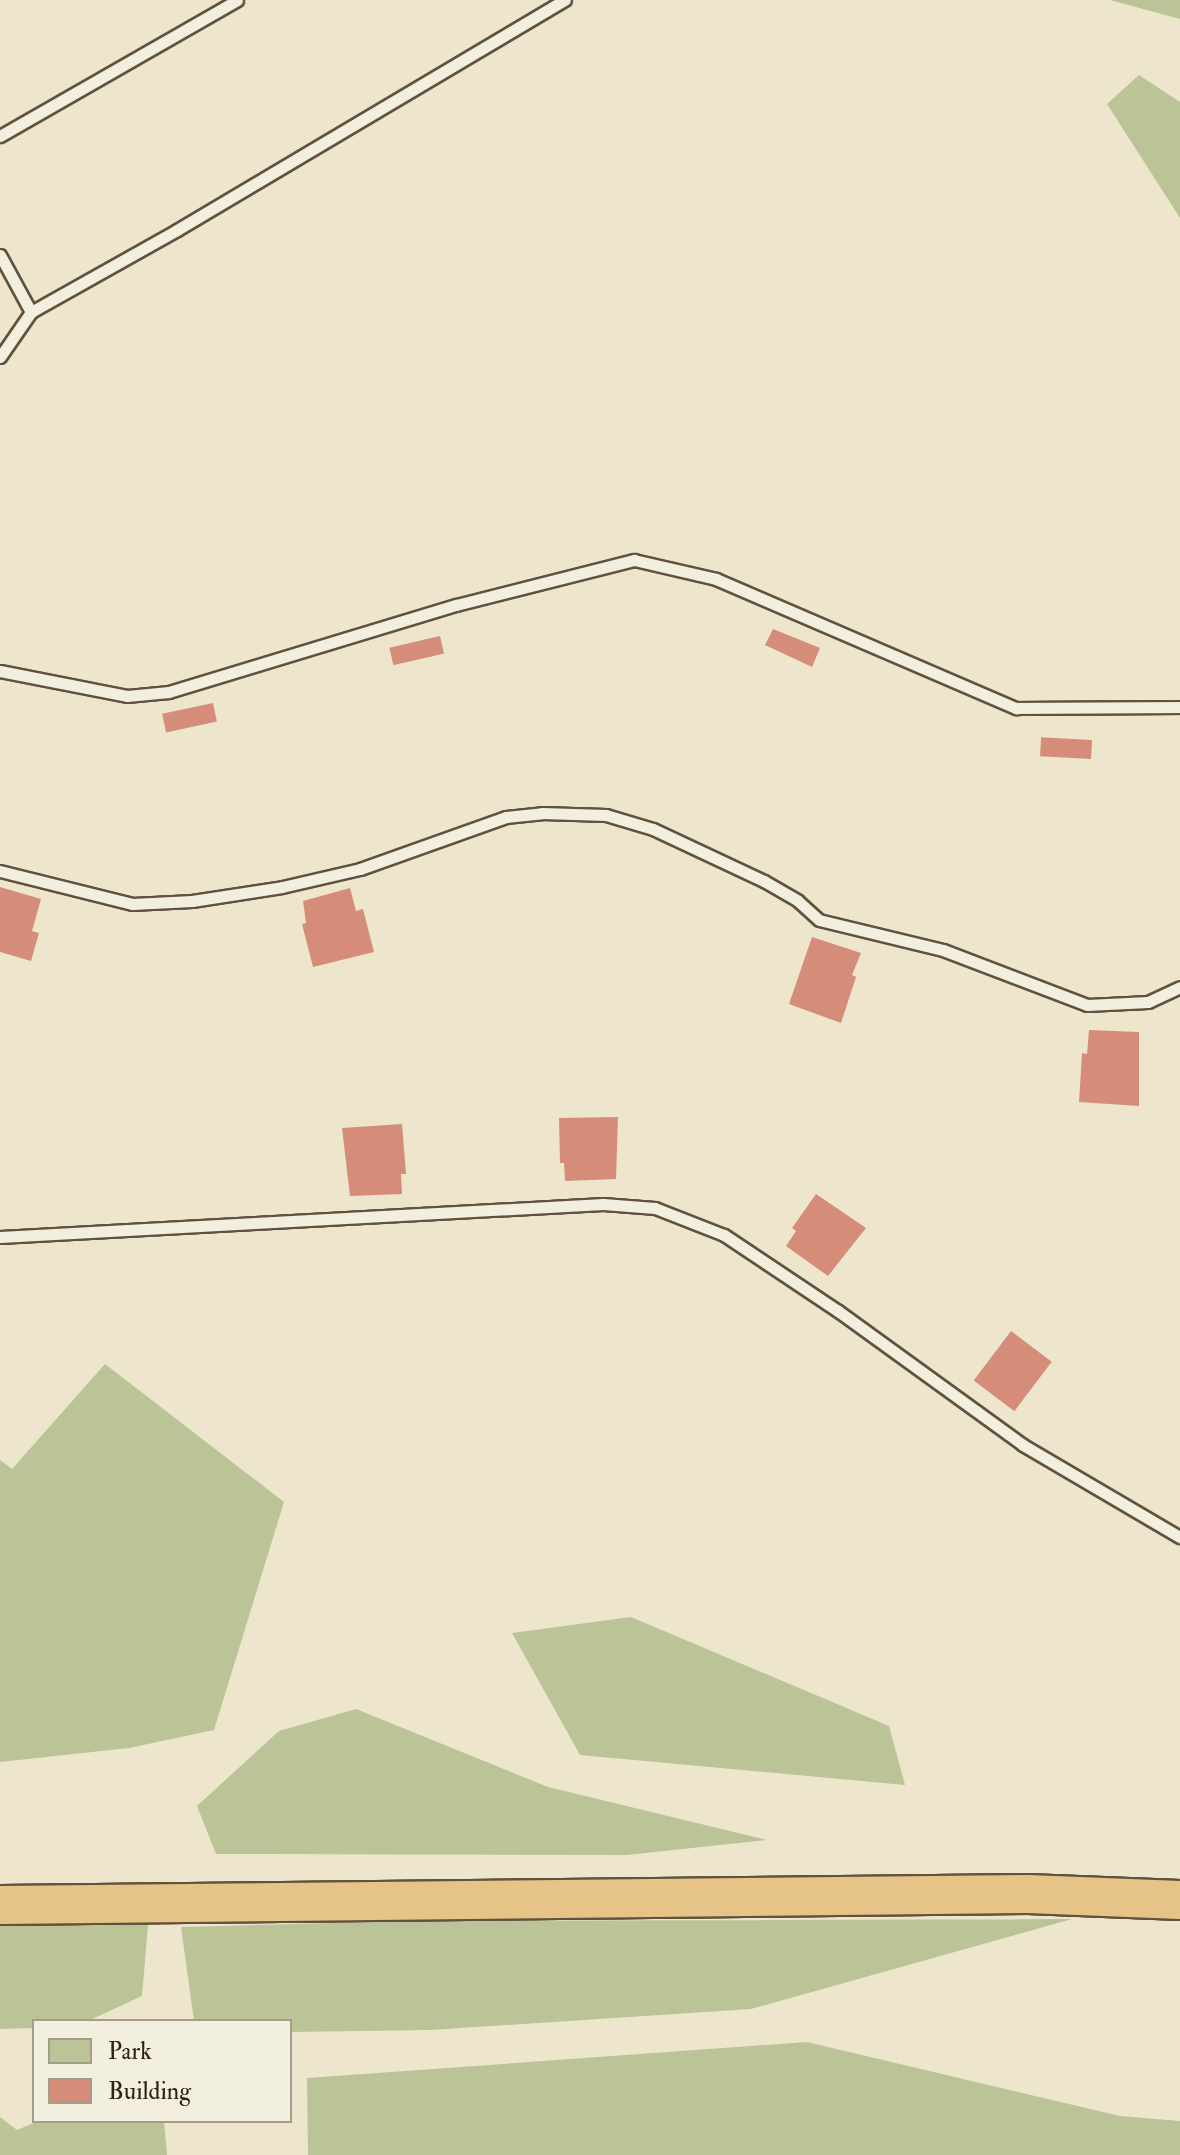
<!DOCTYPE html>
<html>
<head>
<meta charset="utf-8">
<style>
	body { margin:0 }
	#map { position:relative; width:1180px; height:2155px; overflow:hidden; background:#ede6cc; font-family:"IM FELL Double Pica",serif }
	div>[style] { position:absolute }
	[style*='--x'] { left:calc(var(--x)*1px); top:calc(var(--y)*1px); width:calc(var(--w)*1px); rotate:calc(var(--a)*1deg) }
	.green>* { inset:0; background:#bac497 }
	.building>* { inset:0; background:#d58d79; transform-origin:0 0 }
	.roads { filter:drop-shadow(2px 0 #60523d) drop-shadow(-2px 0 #60523d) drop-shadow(0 2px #60523d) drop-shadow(0 -2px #60523d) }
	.lane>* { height:11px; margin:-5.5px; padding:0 5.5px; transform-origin:5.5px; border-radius:5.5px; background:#f3efde }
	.highway>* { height:38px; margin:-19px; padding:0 19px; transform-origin:19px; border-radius:19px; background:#e6c386 }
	span { translate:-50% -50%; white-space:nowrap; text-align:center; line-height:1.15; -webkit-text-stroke:6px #f3efde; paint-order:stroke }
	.legend { position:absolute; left:32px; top:2019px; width:260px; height:104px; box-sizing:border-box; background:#f3efde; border:2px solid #a59c8a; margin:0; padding:10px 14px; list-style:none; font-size:24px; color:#31200d }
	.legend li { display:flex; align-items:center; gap:16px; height:40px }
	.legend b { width:40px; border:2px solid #a59c8a }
</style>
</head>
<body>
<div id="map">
	<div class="green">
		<i style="clip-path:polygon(1110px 0,1180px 0,1180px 19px)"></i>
		<i style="clip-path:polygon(1139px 75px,1180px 102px,1180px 218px,1107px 104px)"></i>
		<i style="clip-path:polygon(105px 1364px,284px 1502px,214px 1730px,129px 1748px,0 1762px,0 1460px,12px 1469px)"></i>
		<i style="clip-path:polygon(631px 1617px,889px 1726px,905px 1785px,580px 1755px,512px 1633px)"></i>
		<i style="clip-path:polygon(356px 1709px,548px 1787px,767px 1840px,627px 1855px,216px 1854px,197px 1806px,279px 1731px)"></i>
		<i style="clip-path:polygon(149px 1914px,142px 1996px,88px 2021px,34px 2021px,34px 2028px,0 2029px,0 1916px)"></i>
		<i style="clip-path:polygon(1072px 1919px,751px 2009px,431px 2030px,290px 2032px,290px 2021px,194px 2021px,181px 1927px,414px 1921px)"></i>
		<i style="clip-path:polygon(807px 2042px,1120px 2116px,1180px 2121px,1180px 2155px,308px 2155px,307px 2078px)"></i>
		<i style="clip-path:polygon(0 2117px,17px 2130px,38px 2121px,164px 2121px,167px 2155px,0 2155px)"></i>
	</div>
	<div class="building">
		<i style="clip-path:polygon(773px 629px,820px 648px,812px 667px,765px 645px)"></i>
		<i style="left:440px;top:636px;width:18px;height:52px;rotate:77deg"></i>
		<i style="left:213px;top:703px;width:19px;height:52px;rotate:78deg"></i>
		<i style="left:1092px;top:740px;width:19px;height:51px;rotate:93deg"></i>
		<i style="clip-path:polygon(0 887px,41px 899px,32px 931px,39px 933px,31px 961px,0 952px)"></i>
		<i style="clip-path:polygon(350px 888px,356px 911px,363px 909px,374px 952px,313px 967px,302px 924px,306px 923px,303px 901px)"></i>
		<i style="clip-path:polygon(812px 937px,861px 953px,852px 975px,856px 977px,841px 1023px,789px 1004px)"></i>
		<i style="clip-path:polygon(1089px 1030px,1139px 1032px,1139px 1106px,1079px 1102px,1082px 1053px,1087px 1054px)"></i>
		<i style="clip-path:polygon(618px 1117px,616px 1179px,565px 1181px,564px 1163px,560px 1163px,559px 1118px)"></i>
		<i style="clip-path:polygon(402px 1124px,406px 1174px,401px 1174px,402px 1194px,350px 1196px,342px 1128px)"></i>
		<i style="clip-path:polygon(816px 1194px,866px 1228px,828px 1276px,786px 1246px,796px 1231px,792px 1228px)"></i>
		<i style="left:1011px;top:1331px;width:51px;height:62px;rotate:37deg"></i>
	</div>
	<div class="roads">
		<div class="lane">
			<i style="--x:0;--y:136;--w:273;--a:-29.8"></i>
			<i style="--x:0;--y:255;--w:65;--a:61.5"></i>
			<i style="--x:31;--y:312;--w:167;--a:-29.3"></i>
			<i style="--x:177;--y:230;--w:451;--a:-30.7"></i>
			<i style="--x:0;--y:357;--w:55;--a:-55.4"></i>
			<i style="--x:0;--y:671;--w:129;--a:11.1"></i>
			<i style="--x:127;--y:696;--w:42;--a:-5.4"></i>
			<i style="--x:169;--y:692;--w:300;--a:-16.9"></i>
			<i style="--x:456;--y:605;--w:184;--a:-14.2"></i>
			<i style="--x:634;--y:560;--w:84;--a:13"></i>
			<i style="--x:716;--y:579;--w:327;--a:23.3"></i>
			<i style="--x:1016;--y:708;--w:164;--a:-0.3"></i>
			<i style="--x:0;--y:871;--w:136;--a:14"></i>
			<i style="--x:132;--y:904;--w:60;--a:-2.9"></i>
			<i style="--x:192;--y:901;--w:91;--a:-8.8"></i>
			<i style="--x:282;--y:887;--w:80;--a:-13"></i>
			<i style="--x:360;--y:869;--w:155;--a:-19.6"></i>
			<i style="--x:506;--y:817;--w:36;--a:-6"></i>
			<i style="--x:542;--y:813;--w:64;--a:1.8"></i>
			<i style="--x:606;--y:815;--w:49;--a:16.6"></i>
			<i style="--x:653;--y:829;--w:123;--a:25.1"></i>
			<i style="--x:764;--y:881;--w:39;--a:30"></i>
			<i style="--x:798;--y:901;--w:28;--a:42"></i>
			<i style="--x:819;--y:920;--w:128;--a:13.6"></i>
			<i style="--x:943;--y:950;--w:154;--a:20.9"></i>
			<i style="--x:1087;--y:1005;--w:61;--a:-2.8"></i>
			<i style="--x:1148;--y:1002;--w:35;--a:-25"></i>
			<i style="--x:0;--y:1237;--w:604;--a:-3.13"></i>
			<i style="--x:603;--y:1204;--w:52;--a:4.4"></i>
			<i style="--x:655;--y:1208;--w:74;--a:21.4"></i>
			<i style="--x:724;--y:1235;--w:137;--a:33.7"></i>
			<i style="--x:838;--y:1311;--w:228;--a:35.9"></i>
			<i style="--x:1023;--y:1445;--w:182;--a:30.4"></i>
		</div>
		<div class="highway">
			<i style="--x:0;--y:1905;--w:1028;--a:-0.61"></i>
			<i style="--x:1028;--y:1894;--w:152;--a:2.3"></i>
		</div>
	</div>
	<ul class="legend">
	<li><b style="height:22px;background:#bac497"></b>Park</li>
	<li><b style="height:22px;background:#d58d79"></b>Building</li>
	</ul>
</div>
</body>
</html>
